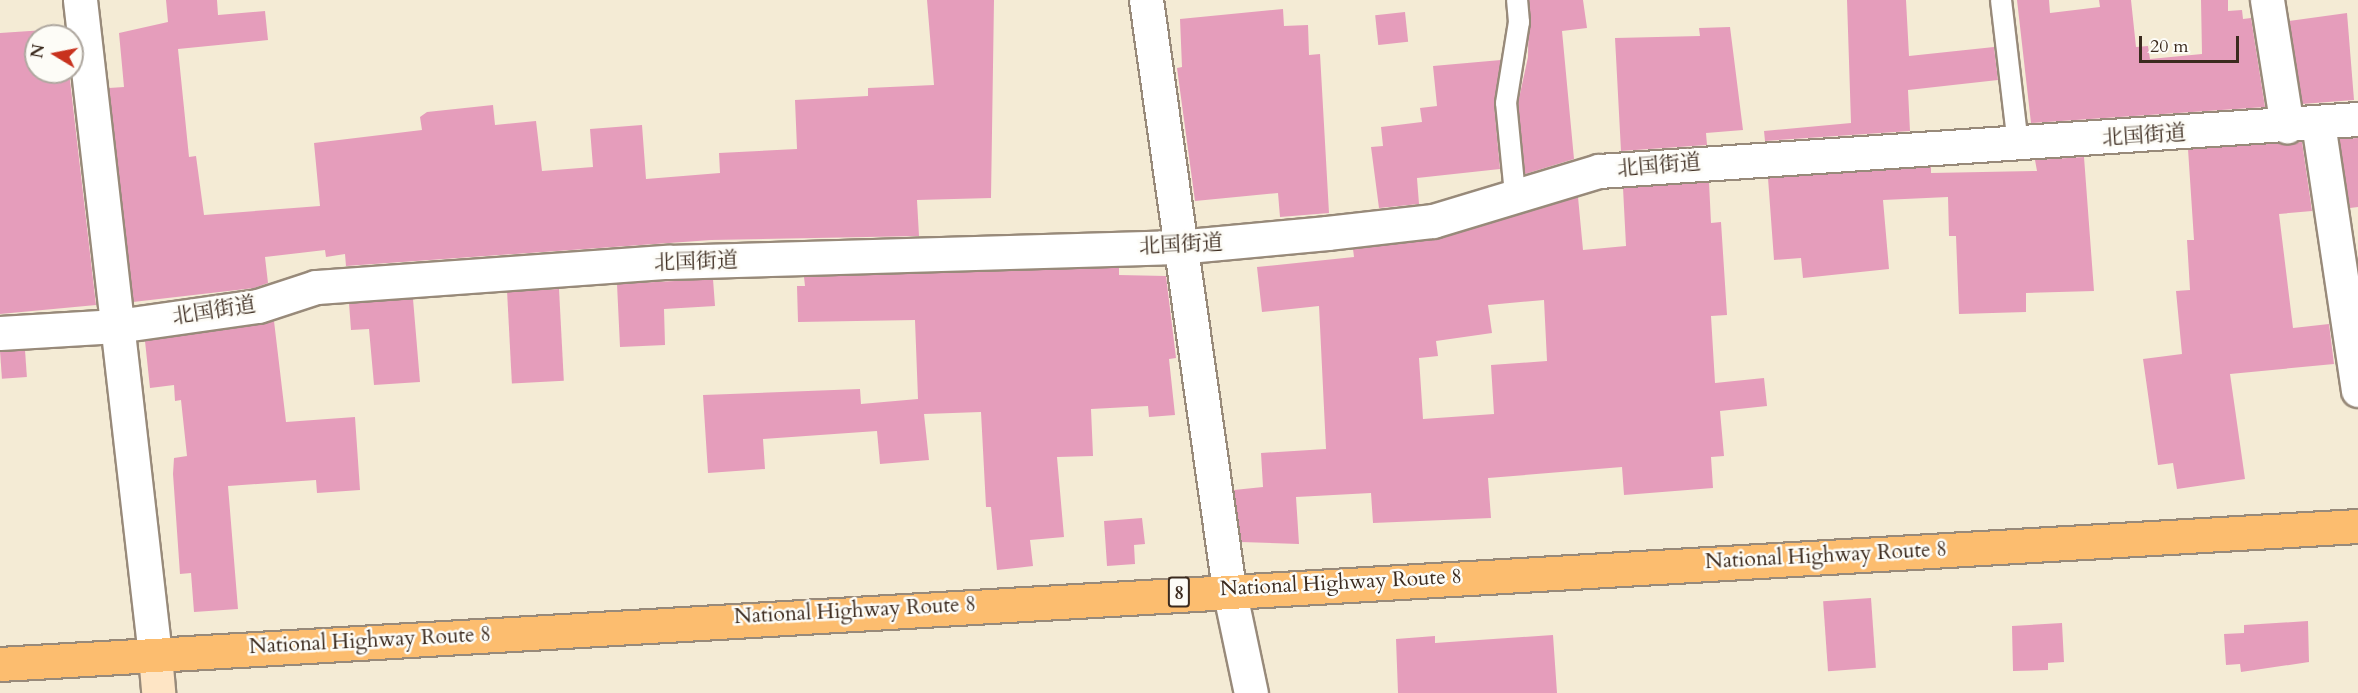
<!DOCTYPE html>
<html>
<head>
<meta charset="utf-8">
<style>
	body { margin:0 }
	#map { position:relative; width:2358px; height:693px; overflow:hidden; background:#f4ebd5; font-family:Cardo,"Noto Serif JP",serif }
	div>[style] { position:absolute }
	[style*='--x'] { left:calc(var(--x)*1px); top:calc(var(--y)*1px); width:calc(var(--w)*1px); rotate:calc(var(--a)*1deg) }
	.building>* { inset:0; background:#e59dbb; transform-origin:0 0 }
	.roads { filter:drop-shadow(2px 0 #988a7a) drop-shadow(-2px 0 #988a7a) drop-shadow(0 2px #988a7a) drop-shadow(0 -2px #988a7a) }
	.lane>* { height:20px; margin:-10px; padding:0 10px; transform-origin:10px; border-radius:10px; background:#fff }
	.street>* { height:33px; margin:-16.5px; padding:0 16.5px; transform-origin:16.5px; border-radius:16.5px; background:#fff }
	.secondary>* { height:33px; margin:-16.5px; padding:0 16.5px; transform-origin:16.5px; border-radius:16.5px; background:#fee5c5 }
	.highway>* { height:33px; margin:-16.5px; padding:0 16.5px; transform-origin:16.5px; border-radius:16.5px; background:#fcbd6f }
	span { translate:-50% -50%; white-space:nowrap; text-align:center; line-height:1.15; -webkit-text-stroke:5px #fdfcf7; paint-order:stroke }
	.shield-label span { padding:2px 4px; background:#fdfcf7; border:2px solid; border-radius:4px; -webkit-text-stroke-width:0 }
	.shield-label { font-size:20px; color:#3b2a1e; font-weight:700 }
	.street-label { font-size:21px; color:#3b2a1e }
	.north { position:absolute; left:24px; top:24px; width:60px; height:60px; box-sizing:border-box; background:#fdfcf7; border:2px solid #afa8a0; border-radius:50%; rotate:280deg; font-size:16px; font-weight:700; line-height:24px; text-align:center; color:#3b2a1e }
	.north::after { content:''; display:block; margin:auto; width:21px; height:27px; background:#c8321e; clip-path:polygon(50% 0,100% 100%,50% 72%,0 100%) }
	.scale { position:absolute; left:2139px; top:36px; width:100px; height:27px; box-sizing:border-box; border:3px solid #3b2a1e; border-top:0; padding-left:8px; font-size:18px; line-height:21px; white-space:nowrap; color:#3b2a1e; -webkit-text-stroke:4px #fdfcf7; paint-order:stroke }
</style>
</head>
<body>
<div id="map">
	<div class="building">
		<i style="clip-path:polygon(166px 0,217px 0,218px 15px,265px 11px,268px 40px,178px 49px,189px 157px,196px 156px,204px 215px,320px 206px,314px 143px,422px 130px,420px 117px,427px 112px,493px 105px,495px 125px,536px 121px,542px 171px,593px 167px,590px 129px,642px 125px,646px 179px,720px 173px,719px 153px,797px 149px,795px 100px,868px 96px,868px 88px,934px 85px,927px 0,994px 0,991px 198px,917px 200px,919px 236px,711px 240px,346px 266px,345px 254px,326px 257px,325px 250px,265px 257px,268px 283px,254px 288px,133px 302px,109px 88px,124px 87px,119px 33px,168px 22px)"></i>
		<i style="clip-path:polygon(1529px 0,1583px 0,1587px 28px,1562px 31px,1574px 159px,1525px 174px,1518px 103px,1528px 57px)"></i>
		<i style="clip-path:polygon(1847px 0,1906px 0,1909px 56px,1994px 47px,1998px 80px,1908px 90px,1910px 131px,1765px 141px,1764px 131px,1851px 123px)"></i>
		<i style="clip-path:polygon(2017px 0,2049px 0,2050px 13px,2100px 7px,2099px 0,2131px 0,2136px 47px,2148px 46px,2150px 59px,2202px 54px,2201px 0,2228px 0,2228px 11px,2242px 10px,2243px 19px,2251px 18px,2265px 107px,2031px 123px)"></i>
		<i style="clip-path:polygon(1283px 9px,1284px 26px,1308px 25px,1309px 55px,1320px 54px,1329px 213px,1280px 217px,1278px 193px,1195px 201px,1177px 68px,1182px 67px,1180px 19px)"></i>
		<i style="left:1405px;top:12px;width:30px;height:30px;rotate:84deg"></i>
		<i style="clip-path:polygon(2347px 13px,2354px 100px,2302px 104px,2289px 21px)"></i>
		<i style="clip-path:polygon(1730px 27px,1743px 130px,1706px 133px,1707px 145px,1621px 151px,1615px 38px,1700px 36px,1699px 28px)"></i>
		<i style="clip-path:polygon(45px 30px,45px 36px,36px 36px,36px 72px,69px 72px,96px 305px,0 314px,0 33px)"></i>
		<i style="clip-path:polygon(1501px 60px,1494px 104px,1500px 169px,1417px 178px,1419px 204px,1379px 208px,1371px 147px,1383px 146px,1381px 127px,1422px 122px,1420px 108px,1437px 106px,1433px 66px)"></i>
		<i style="clip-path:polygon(2358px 138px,2358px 207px,2350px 208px,2339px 139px)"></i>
		<i style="clip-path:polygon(2302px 142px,2312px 211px,2279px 214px,2293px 328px,2329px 324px,2334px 364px,2230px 374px,2245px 479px,2177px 489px,2173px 463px,2158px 465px,2143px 359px,2182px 354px,2176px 291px,2190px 290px,2187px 240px,2194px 240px,2188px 149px)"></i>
		<i style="clip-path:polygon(2084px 157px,2094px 291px,2026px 293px,2026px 312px,1959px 314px,1956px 236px,1949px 236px,1948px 197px,1883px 200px,1889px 269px,1803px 278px,1801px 258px,1774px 260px,1768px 178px,1931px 167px,1931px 173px,2037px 171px,2035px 160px)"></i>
		<i style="clip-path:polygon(evenodd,1709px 182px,1711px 223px,1721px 222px,1727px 315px,1711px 316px,1715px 383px,1764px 378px,1767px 406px,1720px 411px,1724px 456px,1711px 457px,1713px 488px,1624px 495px,1622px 467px,1488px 478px,1491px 518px,1373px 523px,1371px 493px,1296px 497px,1299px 544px,1241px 542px,1234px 490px,1263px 487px,1261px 453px,1326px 449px,1319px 306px,1262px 312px,1257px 267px,1354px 257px,1353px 249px,1438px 239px,1578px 197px,1583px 250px,1626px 246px,1623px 188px,1709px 182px,1544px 300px,1547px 361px,1491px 365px,1494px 414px,1423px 419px,1419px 358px,1438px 356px,1436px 341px,1492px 333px,1488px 305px,1544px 300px)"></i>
		<i style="clip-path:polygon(1119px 267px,1119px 275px,1166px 276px,1176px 358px,1169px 359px,1175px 415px,1149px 417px,1148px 406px,1091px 409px,1093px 456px,1057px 457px,1064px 537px,1030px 540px,1033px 566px,997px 570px,991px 507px,986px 507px,981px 412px,924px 414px,929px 460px,880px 464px,877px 431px,763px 439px,765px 469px,708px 473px,703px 395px,860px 389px,861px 404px,918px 399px,915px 320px,798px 322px,797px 286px,805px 286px,804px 277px)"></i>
		<i style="clip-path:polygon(713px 279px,715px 306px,664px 309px,665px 345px,620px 347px,617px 284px)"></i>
		<i style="left:559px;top:289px;width:92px;height:52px;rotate:87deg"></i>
		<i style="clip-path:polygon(413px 299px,420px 382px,374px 385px,369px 329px,351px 330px,349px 303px)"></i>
		<i style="clip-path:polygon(274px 321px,286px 422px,355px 417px,360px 490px,317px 493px,316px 480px,228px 486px,238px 609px,194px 612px,191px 573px,180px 574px,173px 474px,174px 458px,187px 456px,181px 400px,175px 401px,174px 385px,150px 388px,145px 341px)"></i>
		<i style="left:25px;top:350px;width:27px;height:25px;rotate:86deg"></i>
		<i style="clip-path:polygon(1142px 518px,1145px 544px,1134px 545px,1135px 564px,1107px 566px,1104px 521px)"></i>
		<i style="left:1871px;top:598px;width:70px;height:48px;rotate:86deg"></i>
		<i style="clip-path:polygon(2308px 621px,2309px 662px,2241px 672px,2240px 664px,2226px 665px,2224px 634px,2244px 633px,2244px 625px)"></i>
		<i style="clip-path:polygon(2062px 623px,2064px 662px,2048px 663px,2048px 670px,2013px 671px,2012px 626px)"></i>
		<i style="clip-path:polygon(1553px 635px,1557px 693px,1398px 693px,1396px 639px,1435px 636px,1435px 643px)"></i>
	</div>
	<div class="roads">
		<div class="lane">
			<i style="--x:2001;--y:0;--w:146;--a:83.3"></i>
			<i style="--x:1515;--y:194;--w:91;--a:-95.6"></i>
			<i style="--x:1506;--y:103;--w:82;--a:-80.9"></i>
			<i style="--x:1519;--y:22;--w:22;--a:-95"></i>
		</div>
		<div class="street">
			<i style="--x:80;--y:0;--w:659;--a:83.47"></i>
			<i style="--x:1146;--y:0;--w:595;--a:81.98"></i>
			<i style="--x:1229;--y:589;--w:106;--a:78.1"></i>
			<i style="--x:2267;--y:0;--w:128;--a:81"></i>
			<i style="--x:2318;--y:123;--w:270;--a:81.5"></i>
			<i style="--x:0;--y:333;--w:117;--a:-3.4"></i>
			<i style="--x:117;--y:326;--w:142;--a:-8.1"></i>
			<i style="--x:258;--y:306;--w:61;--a:-18.1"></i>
			<i style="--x:316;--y:287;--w:353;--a:-4.1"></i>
			<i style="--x:668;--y:262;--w:509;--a:-1.69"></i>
			<i style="--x:1177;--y:247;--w:151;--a:-5.3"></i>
			<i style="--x:1327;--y:233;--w:107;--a:-6.5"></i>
			<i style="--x:1433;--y:221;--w:173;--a:-16.8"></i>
			<i style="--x:1599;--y:171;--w:761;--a:-3.92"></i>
		</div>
		<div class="secondary">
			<i style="--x:155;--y:655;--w:38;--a:85"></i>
		</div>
		<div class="highway">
			<i style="--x:0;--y:664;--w:2362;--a:-3.35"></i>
		</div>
	</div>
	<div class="shield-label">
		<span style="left:1179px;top:592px">8</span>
	</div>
	<div class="street-label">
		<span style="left:2144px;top:136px;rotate:-4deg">北国街道</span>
		<span style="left:1659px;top:166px;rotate:-5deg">北国街道</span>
		<span style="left:1181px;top:245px;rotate:-3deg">北国街道</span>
		<span style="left:696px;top:262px;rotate:-2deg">北国街道</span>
		<span style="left:214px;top:311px;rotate:-9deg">北国街道</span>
		<span style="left:1826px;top:556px;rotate:-3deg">National Highway Route 8</span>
		<span style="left:1341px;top:583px;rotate:-3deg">National Highway Route 8</span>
		<span style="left:855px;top:611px;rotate:-3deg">National Highway Route 8</span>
		<span style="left:370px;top:641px;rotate:-3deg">National Highway Route 8</span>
	</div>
	<div class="north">N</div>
	<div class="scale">20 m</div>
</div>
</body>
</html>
